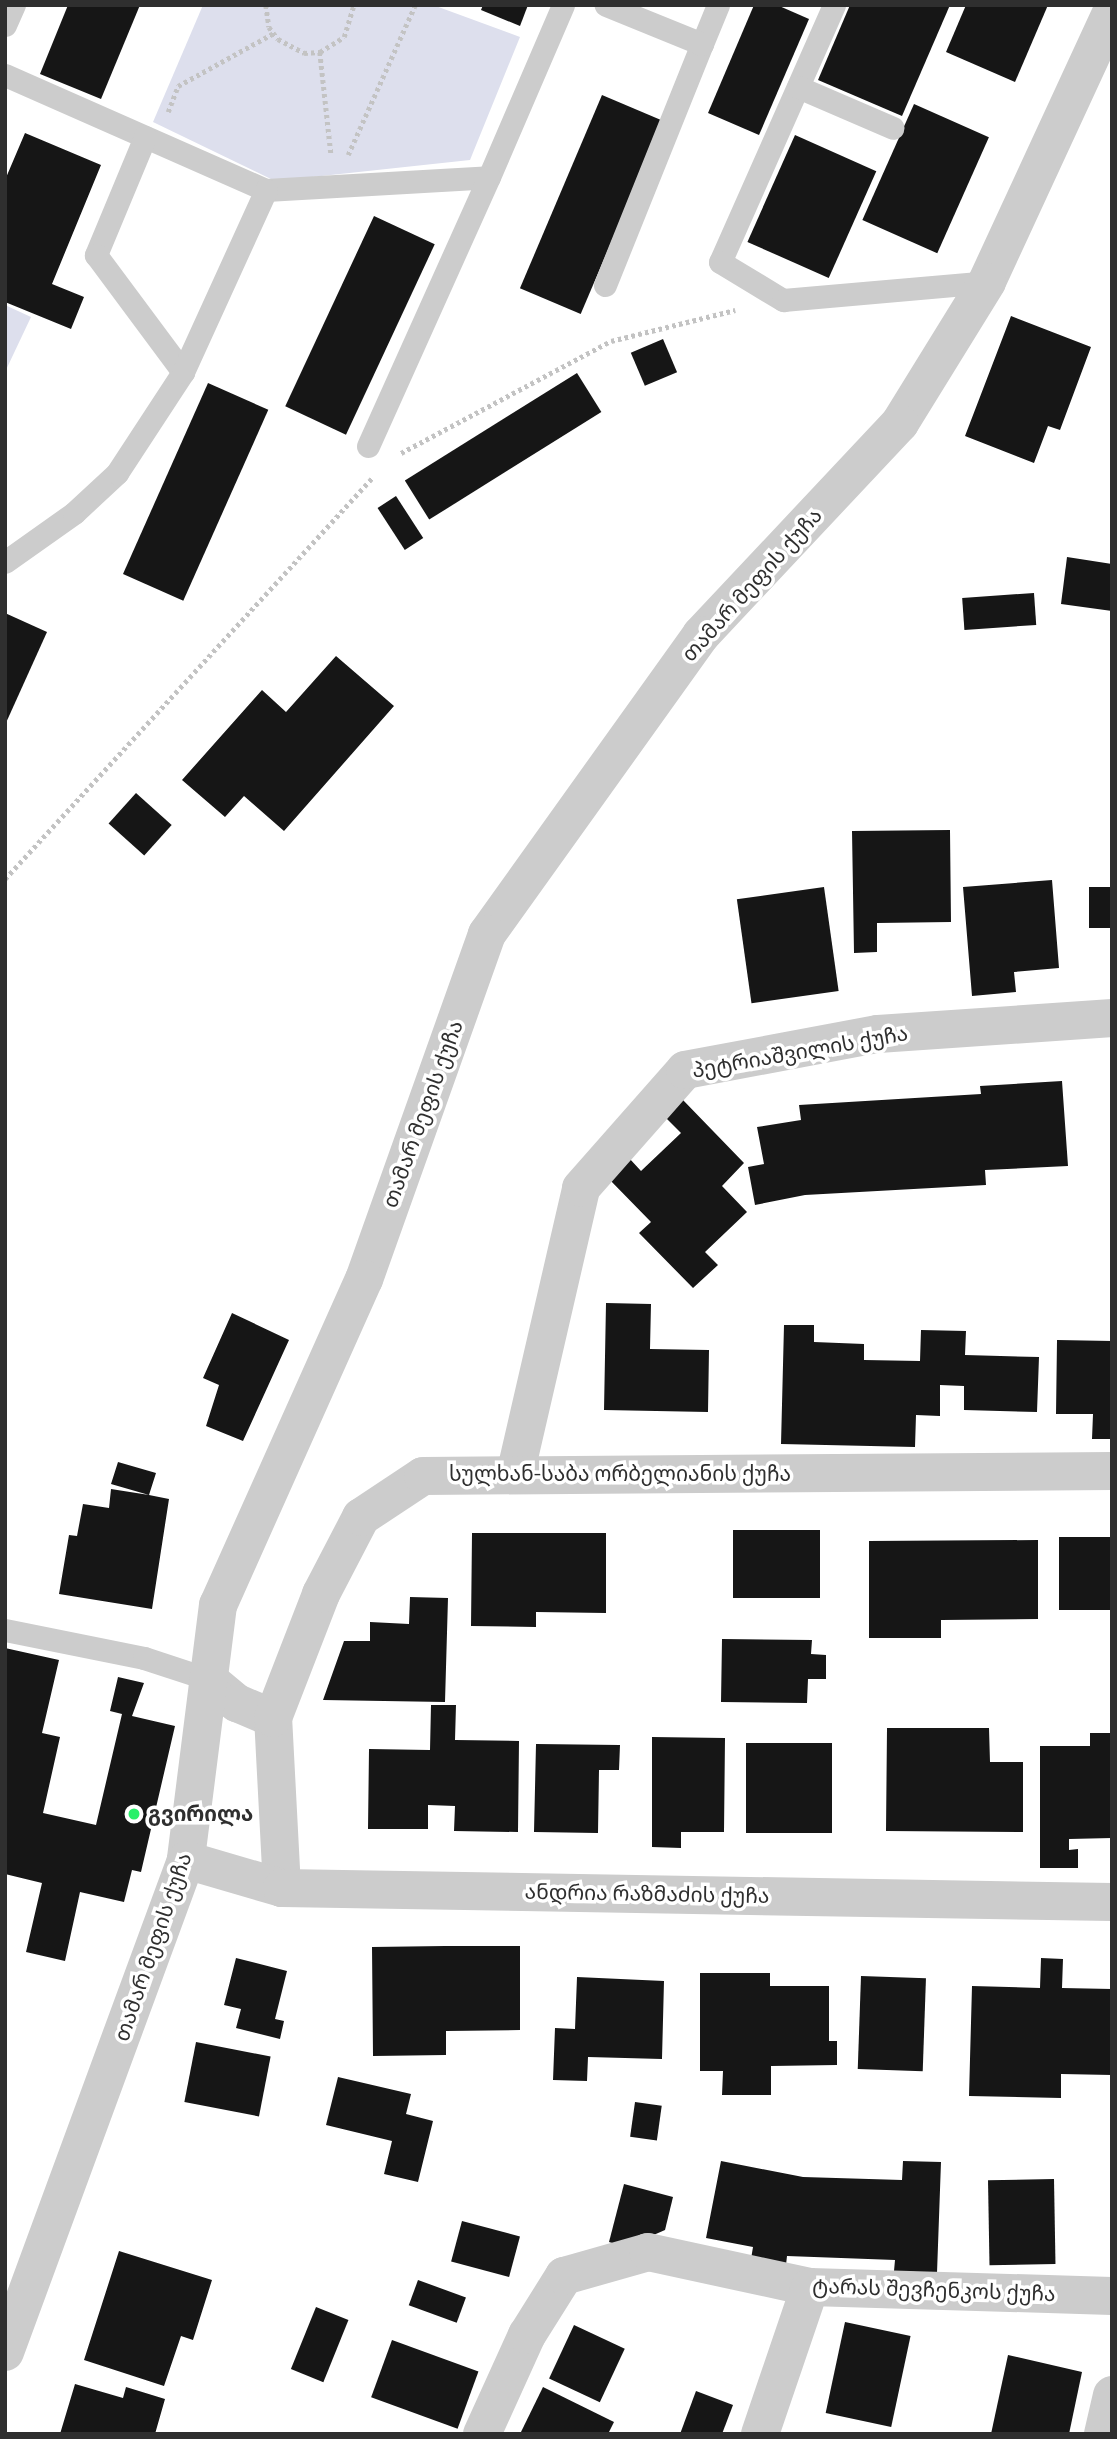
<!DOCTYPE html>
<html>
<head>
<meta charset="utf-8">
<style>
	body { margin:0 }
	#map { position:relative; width:1117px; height:2439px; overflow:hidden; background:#fff; font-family:Karla,"Noto Sans Georgian",sans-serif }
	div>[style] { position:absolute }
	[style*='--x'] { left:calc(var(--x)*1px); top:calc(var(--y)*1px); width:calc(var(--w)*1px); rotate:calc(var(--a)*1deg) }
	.green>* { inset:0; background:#dddfed }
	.building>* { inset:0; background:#161616; transform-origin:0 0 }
	.path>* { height:4.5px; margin-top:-2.25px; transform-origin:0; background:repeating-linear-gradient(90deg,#c3c3c3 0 3.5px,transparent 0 7px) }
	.service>* { height:23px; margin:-11.5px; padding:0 11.5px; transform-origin:11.5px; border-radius:11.5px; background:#ccc }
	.minor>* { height:38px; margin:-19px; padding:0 19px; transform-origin:19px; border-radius:19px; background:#ccc }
	.tertiary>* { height:38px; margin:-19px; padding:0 19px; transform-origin:19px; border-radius:19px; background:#ccc }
	.dots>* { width:19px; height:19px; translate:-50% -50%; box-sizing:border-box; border:4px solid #fff; border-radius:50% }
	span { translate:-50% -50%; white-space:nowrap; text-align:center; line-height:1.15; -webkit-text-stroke:7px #fff; paint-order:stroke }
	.street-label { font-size:21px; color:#2f2f2f }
	.poi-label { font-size:21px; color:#2f2f2f; font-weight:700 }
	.left { translate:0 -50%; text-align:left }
	.frame { position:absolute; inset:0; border:7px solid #2f2f2f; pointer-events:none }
</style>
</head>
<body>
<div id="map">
	<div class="green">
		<i style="clip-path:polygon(203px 5px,433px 5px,520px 37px,470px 160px,275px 181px,153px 122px)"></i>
		<i style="clip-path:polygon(5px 305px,31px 317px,5px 372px)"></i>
	</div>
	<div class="building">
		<i style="clip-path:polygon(68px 5px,140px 5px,101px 99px,40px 74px)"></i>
		<i style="clip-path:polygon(483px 5px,528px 5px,520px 26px,481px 10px)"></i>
		<i style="clip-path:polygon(754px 5px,777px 5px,809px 19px,759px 135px,708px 113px)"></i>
		<i style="clip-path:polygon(850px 5px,950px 5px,902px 116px,818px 80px)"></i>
		<i style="clip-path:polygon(966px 5px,1048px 5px,1015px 82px,946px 52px)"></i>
		<i style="left:602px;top:95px;width:66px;height:210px;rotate:23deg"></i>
		<i style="left:914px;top:104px;width:82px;height:127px;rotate:24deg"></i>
		<i style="clip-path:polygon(25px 133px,101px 165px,52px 284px,84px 297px,71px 329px,5px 302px,5px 180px)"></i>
		<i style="left:795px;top:135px;width:89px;height:117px;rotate:24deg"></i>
		<i style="left:374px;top:216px;width:67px;height:210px;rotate:25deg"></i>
		<i style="clip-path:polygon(1011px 316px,1091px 347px,1060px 430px,1048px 426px,1034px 463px,965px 436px)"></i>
		<i style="left:663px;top:339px;width:36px;height:35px;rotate:67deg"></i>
		<i style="left:577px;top:373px;width:46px;height:203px;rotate:58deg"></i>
		<i style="left:208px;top:383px;width:66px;height:209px;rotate:24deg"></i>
		<i style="left:396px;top:496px;width:50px;height:22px;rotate:57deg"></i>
		<i style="clip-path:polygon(1067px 557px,1112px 564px,1112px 611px,1061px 604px)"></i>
		<i style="left:1034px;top:593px;width:32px;height:72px;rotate:86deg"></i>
		<i style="clip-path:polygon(5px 613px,47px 632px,5px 725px)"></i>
		<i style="clip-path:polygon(336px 656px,394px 706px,284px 831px,244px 796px,225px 817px,182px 780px,262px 690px,286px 712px)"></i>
		<i style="left:136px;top:793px;width:48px;height:41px;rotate:42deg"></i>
		<i style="clip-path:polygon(950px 830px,951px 922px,877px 923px,877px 952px,854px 953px,852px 831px)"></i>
		<i style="clip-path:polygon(1052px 880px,1059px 968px,1014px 972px,1016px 992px,972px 996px,963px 887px)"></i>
		<i style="left:824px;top:887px;width:105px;height:88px;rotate:82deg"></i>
		<i style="left:1112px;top:887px;width:41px;height:23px;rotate:90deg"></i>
		<i style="clip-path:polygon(1062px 1081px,1068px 1166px,985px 1170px,986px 1185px,805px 1195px,755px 1205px,748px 1167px,764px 1164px,757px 1127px,801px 1120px,799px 1105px,981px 1094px,980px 1086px)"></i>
		<i style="clip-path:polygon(683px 1100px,744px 1163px,722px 1186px,747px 1212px,705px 1252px,718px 1265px,693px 1288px,639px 1233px,651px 1222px,608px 1178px,629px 1158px,641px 1171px,681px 1133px,665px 1117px)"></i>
		<i style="clip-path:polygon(606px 1303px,651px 1304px,650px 1349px,709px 1350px,708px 1412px,604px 1410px)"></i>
		<i style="clip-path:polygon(232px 1313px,289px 1340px,243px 1441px,206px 1426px,219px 1385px,203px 1378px)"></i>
		<i style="clip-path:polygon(784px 1325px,814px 1325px,814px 1342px,864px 1344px,864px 1360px,920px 1361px,921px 1330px,966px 1331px,965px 1355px,1039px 1357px,1037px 1412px,964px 1410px,964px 1386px,940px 1385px,940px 1416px,916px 1415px,915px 1447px,781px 1444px)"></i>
		<i style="clip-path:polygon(1057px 1340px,1112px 1341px,1112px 1439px,1092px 1439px,1093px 1414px,1056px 1414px)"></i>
		<i style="clip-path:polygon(118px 1462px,156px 1473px,149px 1495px,169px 1499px,152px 1609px,59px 1594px,69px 1535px,77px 1536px,83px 1504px,109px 1508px,111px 1489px,149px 1495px,111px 1484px)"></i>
		<i style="left:733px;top:1530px;width:87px;height:68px"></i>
		<i style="clip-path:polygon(472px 1533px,606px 1533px,606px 1613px,536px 1612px,536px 1627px,471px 1626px)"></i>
		<i style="left:1112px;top:1537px;width:73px;height:53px;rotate:90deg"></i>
		<i style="clip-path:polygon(1038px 1540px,1038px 1619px,941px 1620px,941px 1638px,869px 1638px,869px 1541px)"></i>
		<i style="clip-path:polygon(410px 1597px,448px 1598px,445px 1702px,323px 1700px,344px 1641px,370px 1641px,370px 1622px,409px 1624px)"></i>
		<i style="clip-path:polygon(722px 1639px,812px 1640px,811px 1654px,826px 1655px,826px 1679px,808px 1679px,807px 1703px,721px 1702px)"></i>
		<i style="clip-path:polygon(5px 1648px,59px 1660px,42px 1733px,60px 1737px,43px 1813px,96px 1825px,122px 1714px,110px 1711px,118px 1677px,144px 1683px,132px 1716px,175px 1726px,141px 1872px,132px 1870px,124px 1902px,80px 1892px,65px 1961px,26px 1952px,42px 1883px,5px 1874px)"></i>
		<i style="clip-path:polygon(431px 1705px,456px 1705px,455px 1740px,519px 1741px,518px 1832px,454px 1831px,455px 1806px,428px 1805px,428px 1829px,368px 1829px,369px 1749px,430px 1750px)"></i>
		<i style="clip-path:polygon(887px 1728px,989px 1728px,990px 1762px,1023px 1762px,1023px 1832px,886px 1831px)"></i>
		<i style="clip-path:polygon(1090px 1733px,1112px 1733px,1112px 1838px,1069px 1839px,1069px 1850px,1078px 1849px,1078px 1868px,1040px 1868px,1040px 1746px,1090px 1746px)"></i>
		<i style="clip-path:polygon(652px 1737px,725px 1738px,724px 1832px,681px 1832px,681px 1848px,652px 1847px)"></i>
		<i style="left:746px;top:1743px;width:86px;height:90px"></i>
		<i style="clip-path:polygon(536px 1744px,620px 1745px,619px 1770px,599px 1770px,598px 1833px,534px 1832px)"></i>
		<i style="clip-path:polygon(445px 1946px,520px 1946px,520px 2030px,446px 2031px,446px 2055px,373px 2056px,372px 1947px)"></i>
		<i style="clip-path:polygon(236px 1958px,287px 1971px,275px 2019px,284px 2021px,280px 2039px,236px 2028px,241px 2009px,224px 2005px)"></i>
		<i style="clip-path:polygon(1041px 1958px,1063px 1959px,1062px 1988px,1112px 1989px,1112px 2075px,1061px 2074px,1061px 2098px,969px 2096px,972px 1986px,1040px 1988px)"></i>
		<i style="clip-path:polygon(700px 1973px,770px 1973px,770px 1986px,829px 1986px,829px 2041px,837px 2041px,837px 2065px,771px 2066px,771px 2095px,722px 2095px,723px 2071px,700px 2071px)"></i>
		<i style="left:861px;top:1976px;width:65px;height:93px;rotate:2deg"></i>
		<i style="clip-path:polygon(577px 1977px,664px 1981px,662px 2059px,588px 2057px,587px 2081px,553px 2080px,555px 2028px,575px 2029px)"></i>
		<i style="left:196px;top:2042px;width:76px;height:61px;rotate:11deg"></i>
		<i style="clip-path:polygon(338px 2077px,411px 2094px,406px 2114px,433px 2121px,418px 2182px,384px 2174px,392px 2141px,326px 2125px)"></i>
		<i style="left:635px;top:2102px;width:27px;height:35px;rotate:8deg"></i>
		<i style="clip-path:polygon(721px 2161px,803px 2177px,902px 2180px,903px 2161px,941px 2162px,937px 2273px,894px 2271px,895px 2260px,787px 2256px,786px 2265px,751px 2259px,753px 2247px,706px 2238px)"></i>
		<i style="left:1054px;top:2179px;width:85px;height:66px;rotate:89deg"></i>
		<i style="clip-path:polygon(624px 2184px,673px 2197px,665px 2230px,626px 2247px,609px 2242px)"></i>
		<i style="left:462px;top:2221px;width:60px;height:42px;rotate:15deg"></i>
		<i style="clip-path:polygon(119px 2251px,212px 2280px,193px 2340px,181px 2336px,164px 2386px,84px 2360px)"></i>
		<i style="left:418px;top:2280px;width:51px;height:27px;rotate:20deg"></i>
		<i style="left:316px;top:2307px;width:35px;height:67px;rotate:22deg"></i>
		<i style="left:845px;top:2322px;width:67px;height:93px;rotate:12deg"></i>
		<i style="left:574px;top:2325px;width:56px;height:59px;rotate:25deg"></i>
		<i style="left:392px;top:2340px;width:92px;height:61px;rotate:20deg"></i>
		<i style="clip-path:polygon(1008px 2355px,1082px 2372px,1069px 2434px,991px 2434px)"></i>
		<i style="clip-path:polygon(75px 2384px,123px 2398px,126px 2387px,165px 2399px,155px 2434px,60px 2434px)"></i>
		<i style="clip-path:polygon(543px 2387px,614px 2422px,608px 2434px,520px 2434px)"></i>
		<i style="clip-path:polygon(696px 2391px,733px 2405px,722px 2434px,680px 2434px)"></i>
	</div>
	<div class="path">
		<i style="--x:266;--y:5;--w:22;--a:82"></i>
		<i style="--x:269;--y:27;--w:15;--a:53"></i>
		<i style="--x:278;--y:39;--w:30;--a:28"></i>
		<i style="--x:304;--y:53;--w:16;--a:-4"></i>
		<i style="--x:320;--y:52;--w:28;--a:-32"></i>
		<i style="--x:344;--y:37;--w:34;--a:-73"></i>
		<i style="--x:320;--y:52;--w:103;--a:83.8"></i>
		<i style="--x:168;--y:112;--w:28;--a:-69"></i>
		<i style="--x:178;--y:86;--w:110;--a:-28.9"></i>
		<i style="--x:348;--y:155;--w:164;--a:-65.9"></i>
		<i style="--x:401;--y:453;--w:238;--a:-28.1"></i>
		<i style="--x:611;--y:341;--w:128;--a:-14"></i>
		<i style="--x:5;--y:879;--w:545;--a:-47.53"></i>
	</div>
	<div class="service">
		<i style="--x:834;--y:5;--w:281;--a:113.9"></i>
		<i style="--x:720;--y:262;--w:74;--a:31.1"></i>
		<i style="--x:783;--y:300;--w:205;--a:-5"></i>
		<i style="--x:5;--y:25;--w:22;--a:-66"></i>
		<i style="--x:702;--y:44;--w:42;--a:-67.7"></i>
		<i style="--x:5;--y:75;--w:285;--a:23.8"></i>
		<i style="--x:266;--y:190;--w:223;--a:-3.3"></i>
		<i style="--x:489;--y:177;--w:187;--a:-66.7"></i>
		<i style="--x:798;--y:87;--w:103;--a:23.3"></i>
		<i style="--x:145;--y:137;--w:128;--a:112.6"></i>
		<i style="--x:96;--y:255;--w:146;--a:53.4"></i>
		<i style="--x:605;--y:285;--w:260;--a:-68.1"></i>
		<i style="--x:702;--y:44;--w:104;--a:-157.9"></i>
		<i style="--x:368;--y:446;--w:295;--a:-65.8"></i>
		<i style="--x:5;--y:562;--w:85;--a:-35.4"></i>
		<i style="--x:74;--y:513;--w:59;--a:-42.9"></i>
		<i style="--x:117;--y:473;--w:121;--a:-56.8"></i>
		<i style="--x:183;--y:372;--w:200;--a:-65.5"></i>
		<i style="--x:5;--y:1630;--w:142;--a:11.4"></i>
		<i style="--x:144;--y:1658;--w:67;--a:18.2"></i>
	</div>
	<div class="minor">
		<i style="--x:515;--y:1475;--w:294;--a:-77"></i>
		<i style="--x:581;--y:1188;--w:157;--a:-48.6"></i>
		<i style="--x:685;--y:1070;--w:196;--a:-10.6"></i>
		<i style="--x:878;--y:1034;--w:235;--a:-3.9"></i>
		<i style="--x:208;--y:1679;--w:38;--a:40"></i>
		<i style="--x:237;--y:1703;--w:39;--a:23"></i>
		<i style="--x:282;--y:1888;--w:170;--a:-93"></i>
		<i style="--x:273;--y:1718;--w:133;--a:-68.8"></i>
		<i style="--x:321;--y:1594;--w:87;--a:-62.5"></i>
		<i style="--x:361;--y:1517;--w:74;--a:-33.5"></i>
		<i style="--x:423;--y:1476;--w:689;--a:-0.42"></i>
		<i style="--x:5;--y:2352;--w:524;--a:-69.8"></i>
		<i style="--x:482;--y:2434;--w:109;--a:-65.6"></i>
		<i style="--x:527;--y:2335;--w:70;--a:-57.9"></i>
		<i style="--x:564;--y:2276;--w:87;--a:-15.9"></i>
		<i style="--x:648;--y:2252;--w:166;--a:12.2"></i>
		<i style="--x:810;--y:2287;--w:302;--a:1.7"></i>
		<i style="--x:760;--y:2434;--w:155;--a:-71.2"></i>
		<i style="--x:1103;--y:2434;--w:40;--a:-77"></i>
	</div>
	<div class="tertiary">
		<i style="--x:1112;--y:11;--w:298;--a:114.8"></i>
		<i style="--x:987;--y:282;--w:166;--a:121.7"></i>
		<i style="--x:900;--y:423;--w:291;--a:133.2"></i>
		<i style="--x:701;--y:635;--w:368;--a:125.6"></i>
		<i style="--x:487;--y:934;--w:366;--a:109.6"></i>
		<i style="--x:364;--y:1279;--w:357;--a:114.1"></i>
		<i style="--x:218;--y:1605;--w:257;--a:97.2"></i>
		<i style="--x:186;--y:1860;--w:100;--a:16.3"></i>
		<i style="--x:282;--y:1888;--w:830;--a:0.97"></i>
	</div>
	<div class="dots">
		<i style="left:134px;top:1814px;background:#28f069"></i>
	</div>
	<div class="street-label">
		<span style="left:752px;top:585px;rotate:-48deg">თამარ მეფის ქუჩა</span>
		<span style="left:800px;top:1052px;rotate:-10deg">პეტრიაშვილის ქუჩა</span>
		<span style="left:423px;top:1114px;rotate:-70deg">თამარ მეფის ქუჩა</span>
		<span style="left:620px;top:1474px">სულხან-საბა ორბელიანის ქუჩა</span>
		<span style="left:647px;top:1894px;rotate:1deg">ანდრია რაზმაძის ქუჩა</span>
		<span style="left:153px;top:1947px;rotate:-71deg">თამარ მეფის ქუჩა</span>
		<span style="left:934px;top:2290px;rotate:2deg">ტარას შევჩენკოს ქუჩა</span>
	</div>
	<div class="poi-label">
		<span class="left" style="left:148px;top:1814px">გვირილა</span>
	</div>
	<div class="frame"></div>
</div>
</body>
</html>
